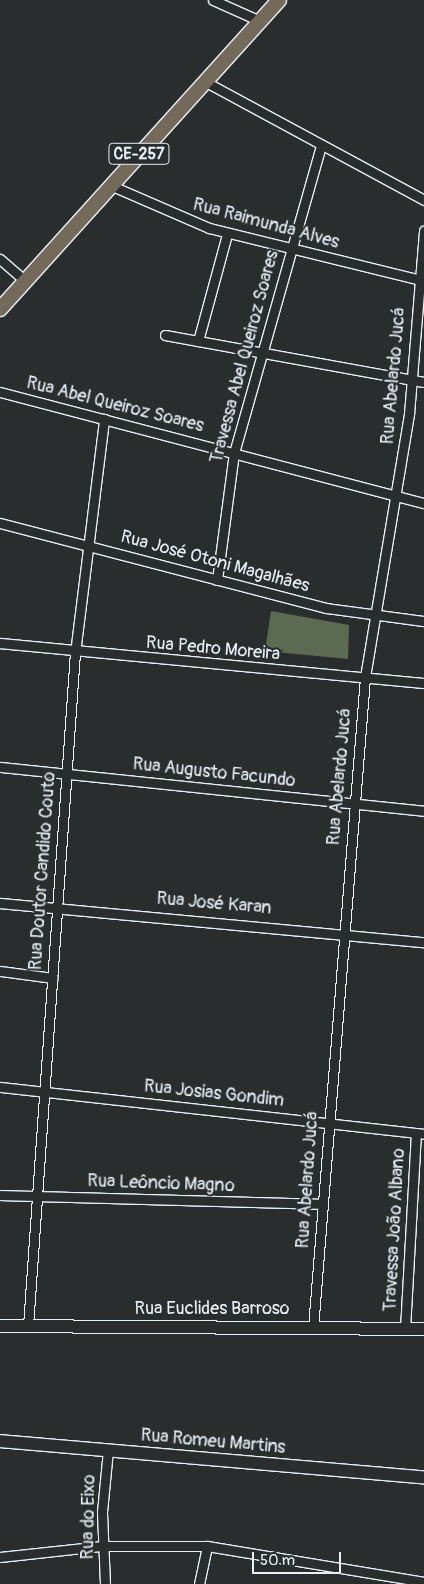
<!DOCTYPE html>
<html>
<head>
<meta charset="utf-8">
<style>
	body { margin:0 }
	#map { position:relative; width:424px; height:1584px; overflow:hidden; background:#2a2d2e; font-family:Pangolin,sans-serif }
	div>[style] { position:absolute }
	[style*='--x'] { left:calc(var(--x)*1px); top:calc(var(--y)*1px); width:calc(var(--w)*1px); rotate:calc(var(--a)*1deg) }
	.green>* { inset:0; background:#5d6a52 }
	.roads { filter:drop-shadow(1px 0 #e8f1f8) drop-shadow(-1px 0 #e8f1f8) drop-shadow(0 1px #e8f1f8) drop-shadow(0 -1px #e8f1f8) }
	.street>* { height:9px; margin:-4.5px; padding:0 4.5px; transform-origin:4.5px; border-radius:4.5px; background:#2a2d2e }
	.secondary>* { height:12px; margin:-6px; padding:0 6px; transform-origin:6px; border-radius:6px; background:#2a2d2e }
	.primary>* { height:14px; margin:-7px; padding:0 7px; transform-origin:7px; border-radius:7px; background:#746a5a }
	span { translate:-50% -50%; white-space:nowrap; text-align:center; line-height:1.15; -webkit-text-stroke:4px #2a2d2e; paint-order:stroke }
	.shield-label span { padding:1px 4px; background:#2a2d2e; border:1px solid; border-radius:4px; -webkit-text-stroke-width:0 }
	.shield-label { font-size:16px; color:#e8f1f8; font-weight:700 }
	.street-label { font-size:18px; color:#e8f1f8 }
	.scale { position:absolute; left:252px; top:1552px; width:89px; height:22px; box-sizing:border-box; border:2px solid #e8f1f8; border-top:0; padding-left:6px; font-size:15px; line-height:18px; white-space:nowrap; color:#e8f1f8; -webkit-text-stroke:4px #2a2d2e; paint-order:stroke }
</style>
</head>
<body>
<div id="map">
	<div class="green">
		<i style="clip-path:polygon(271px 611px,349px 625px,348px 659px,265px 651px)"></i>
	</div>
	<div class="roads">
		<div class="street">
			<i style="--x:213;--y:0;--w:51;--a:24.1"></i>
			<i style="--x:204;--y:81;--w:250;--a:28.4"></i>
			<i style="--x:112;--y:186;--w:106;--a:23.4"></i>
			<i style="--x:209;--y:228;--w:214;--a:13.8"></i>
			<i style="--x:0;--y:259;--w:33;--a:41"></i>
			<i style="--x:165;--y:335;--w:263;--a:10.3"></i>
			<i style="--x:198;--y:341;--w:111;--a:-74.8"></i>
			<i style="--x:0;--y:392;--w:438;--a:14.7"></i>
			<i style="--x:0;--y:523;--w:337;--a:14.6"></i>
			<i style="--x:326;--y:608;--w:99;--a:7.6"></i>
			<i style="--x:217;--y:580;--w:128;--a:-82.4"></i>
			<i style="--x:234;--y:453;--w:320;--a:-74.2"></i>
			<i style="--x:0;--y:643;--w:426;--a:5.4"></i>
			<i style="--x:0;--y:767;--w:426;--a:5.9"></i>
			<i style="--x:0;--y:903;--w:426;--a:5.3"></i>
			<i style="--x:0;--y:971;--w:53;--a:7.5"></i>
			<i style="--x:0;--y:1087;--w:427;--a:6.3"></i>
			<i style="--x:0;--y:1195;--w:322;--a:1.6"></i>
			<i style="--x:28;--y:1326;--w:675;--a:-86.01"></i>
			<i style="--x:75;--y:653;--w:236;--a:-82.9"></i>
			<i style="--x:313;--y:1328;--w:653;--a:-85.43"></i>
			<i style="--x:365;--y:677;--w:267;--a:-80.5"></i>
			<i style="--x:409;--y:414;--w:184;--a:-85.3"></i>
			<i style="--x:405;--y:1329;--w:196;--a:-86.8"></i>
			<i style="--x:0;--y:1557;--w:103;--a:-6.2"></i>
			<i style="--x:102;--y:1546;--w:105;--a:0"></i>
			<i style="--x:207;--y:1546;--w:220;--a:9.4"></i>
			<i style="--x:105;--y:1584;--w:72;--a:-92.4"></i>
			<i style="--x:102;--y:1512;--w:62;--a:-84.5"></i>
			<i style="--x:199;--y:1584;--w:39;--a:-78"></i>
		</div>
		<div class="secondary">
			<i style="--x:0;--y:1326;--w:424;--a:0.4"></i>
			<i style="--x:0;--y:1441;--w:426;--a:4.9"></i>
		</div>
		<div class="primary">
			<i style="--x:0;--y:309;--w:416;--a:-47.9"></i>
		</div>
	</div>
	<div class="shield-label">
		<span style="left:139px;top:154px">CE-257</span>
	</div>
	<div class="street-label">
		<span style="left:266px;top:224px;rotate:15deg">Rua Raimunda Alves</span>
		<span style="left:245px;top:357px;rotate:-75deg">Travessa Abel Queiroz Soares</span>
		<span style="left:394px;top:376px;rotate:-85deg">Rua Abelardo Jucá</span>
		<span style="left:115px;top:405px;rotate:14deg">Rua Abel Queiroz Soares</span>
		<span style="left:215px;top:562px;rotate:15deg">Rua José Otoni Magalhães</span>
		<span style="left:213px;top:649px;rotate:5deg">Rua Pedro Moreira</span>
		<span style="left:214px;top:773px;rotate:6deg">Rua Augusto Facundo</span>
		<span style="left:340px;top:777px;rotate:-85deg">Rua Abelardo Jucá</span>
		<span style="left:43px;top:871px;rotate:-86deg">Rua Doutor Candido Couto</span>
		<span style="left:214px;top:904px;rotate:5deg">Rua José Karan</span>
		<span style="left:214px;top:1094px;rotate:6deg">Rua Josias Gondim</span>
		<span style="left:308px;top:1180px;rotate:-86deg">Rua Abelardo Jucá</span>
		<span style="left:161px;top:1184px;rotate:2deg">Rua Leôncio Magno</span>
		<span style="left:395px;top:1230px;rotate:-87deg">Travessa João Albano</span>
		<span style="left:212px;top:1309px">Rua Euclides Barroso</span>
		<span style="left:213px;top:1442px;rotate:5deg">Rua Romeu Martins</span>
		<span style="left:89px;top:1517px;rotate:-89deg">Rua do Eixo</span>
	</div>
	<div class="scale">50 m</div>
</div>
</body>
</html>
